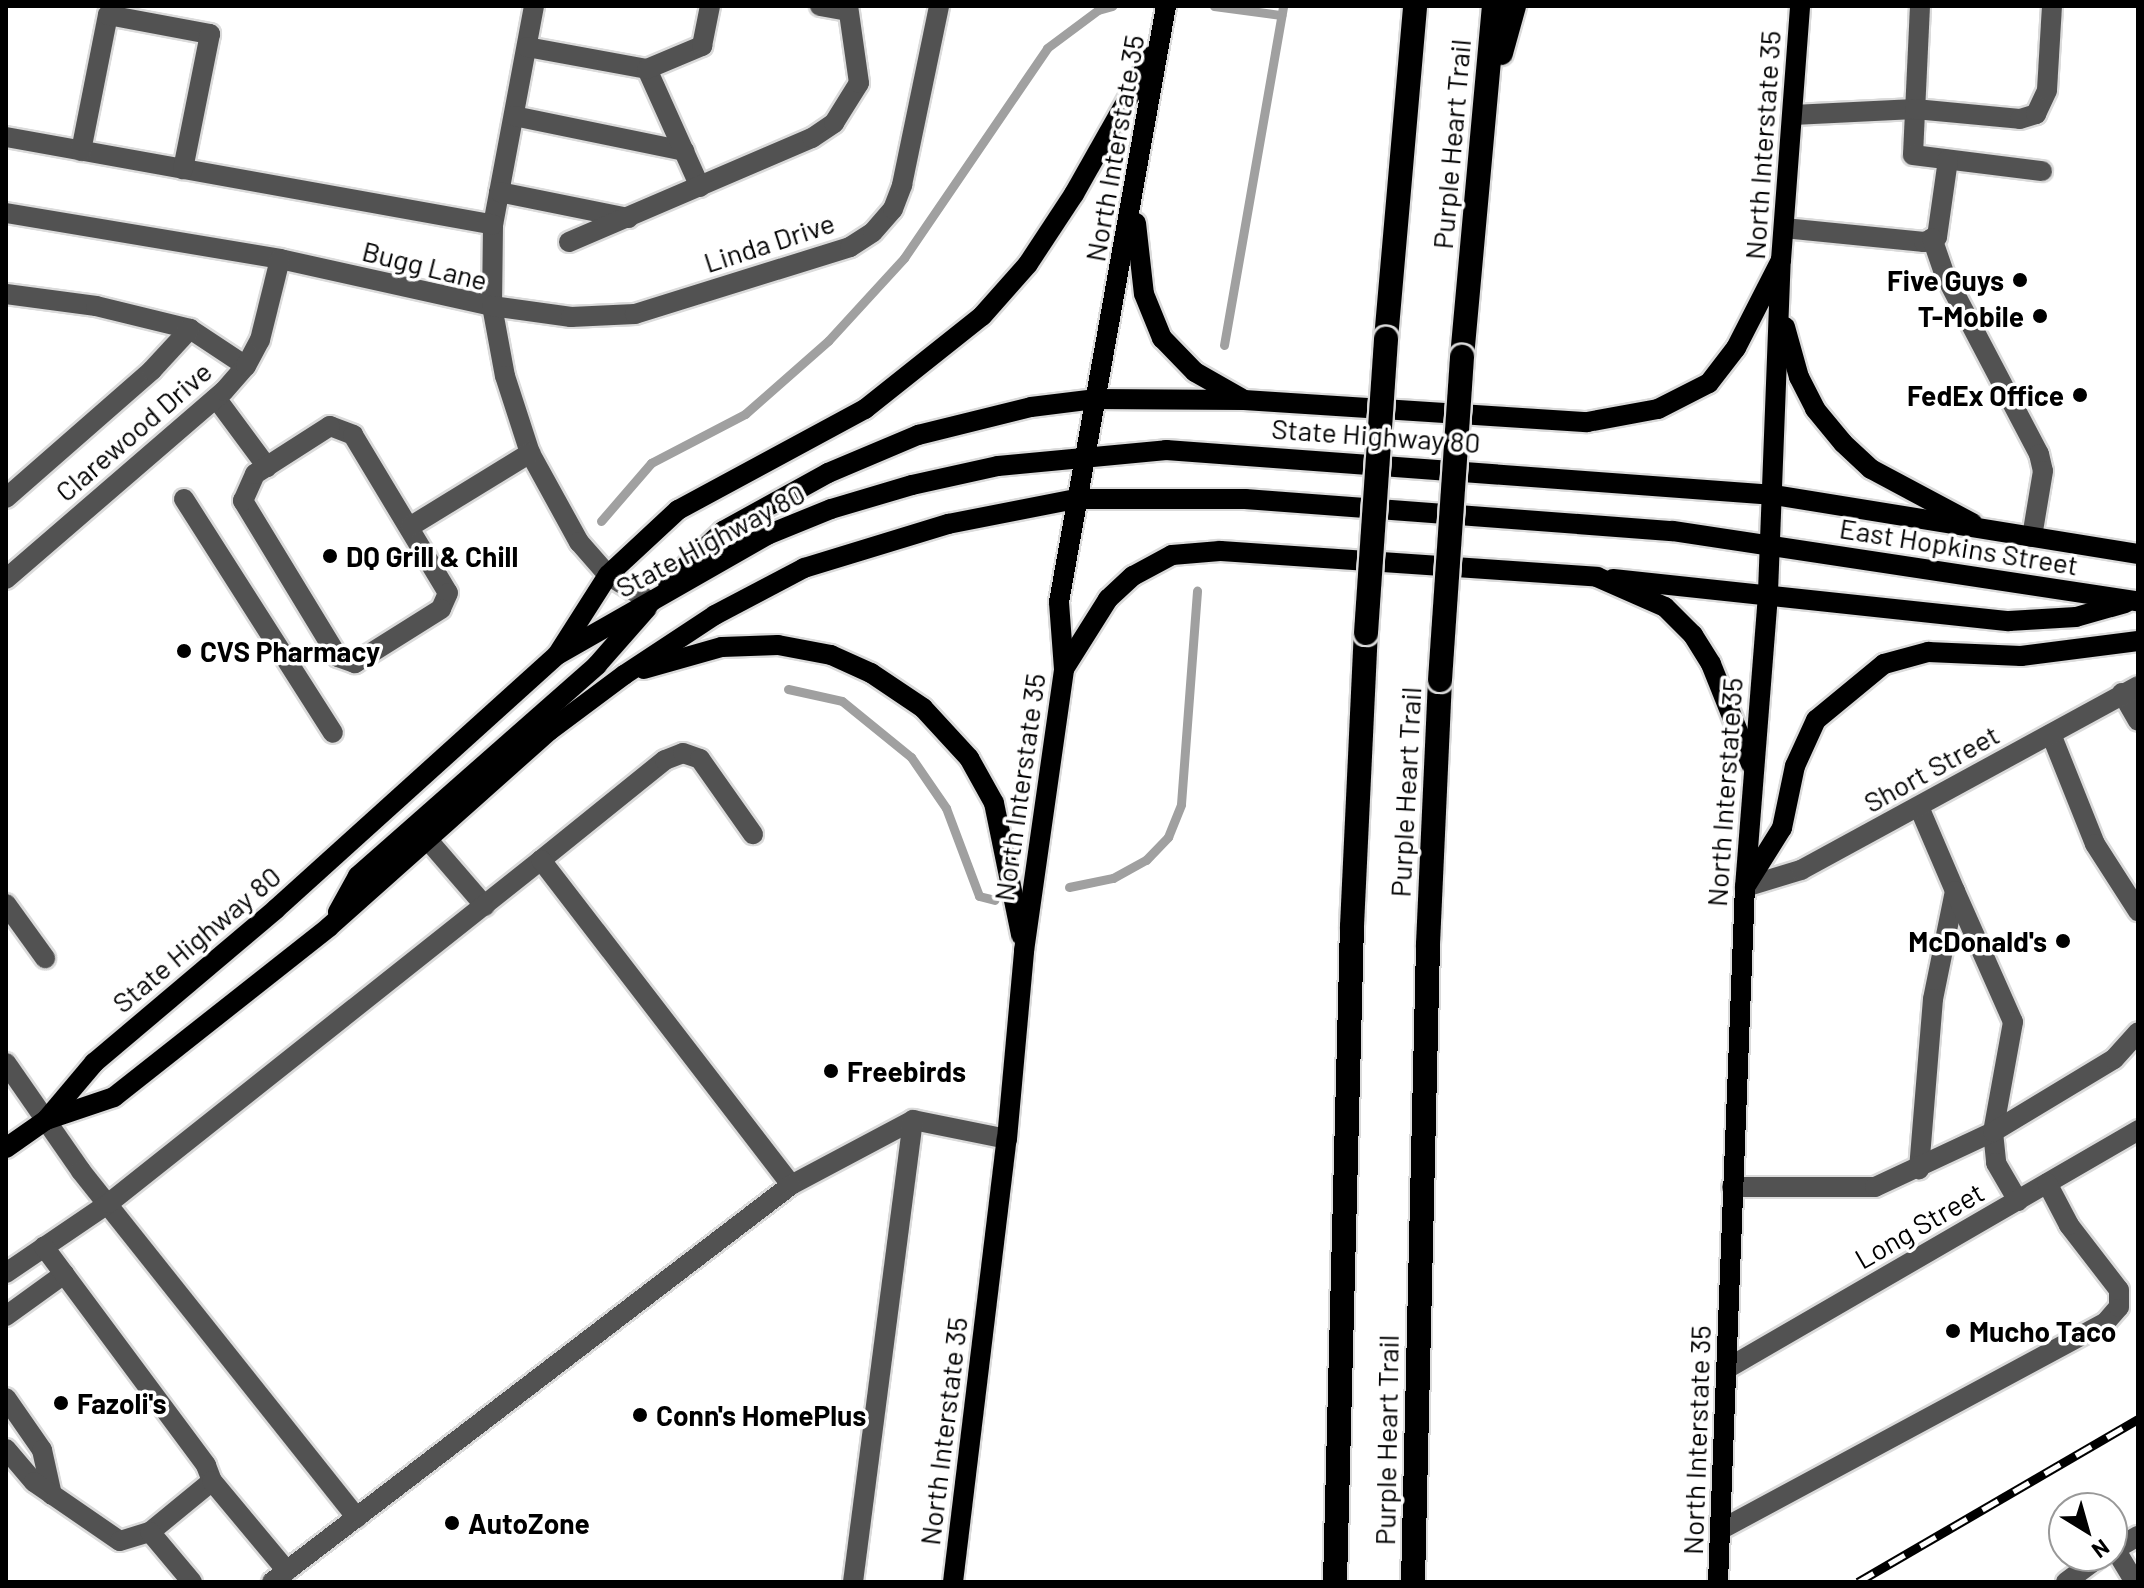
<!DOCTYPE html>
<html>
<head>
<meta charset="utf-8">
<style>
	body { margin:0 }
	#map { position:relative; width:2144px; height:1588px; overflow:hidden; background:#fff; font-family:Barlow,sans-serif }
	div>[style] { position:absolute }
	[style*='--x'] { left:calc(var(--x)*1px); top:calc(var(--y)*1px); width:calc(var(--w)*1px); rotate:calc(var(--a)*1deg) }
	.stream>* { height:9px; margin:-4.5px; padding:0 4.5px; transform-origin:4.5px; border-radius:4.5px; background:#a0a0a0 }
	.roads { filter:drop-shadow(2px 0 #dbdbdb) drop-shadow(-2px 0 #dbdbdb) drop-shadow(0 2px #dbdbdb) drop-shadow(0 -2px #dbdbdb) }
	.minor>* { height:20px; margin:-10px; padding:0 10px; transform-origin:10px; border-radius:10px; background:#525252 }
	.major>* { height:20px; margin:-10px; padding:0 10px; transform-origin:10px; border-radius:10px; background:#000 }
	.highway>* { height:24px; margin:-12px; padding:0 12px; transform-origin:12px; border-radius:12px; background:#000 }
	.rail>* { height:9px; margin-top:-4.5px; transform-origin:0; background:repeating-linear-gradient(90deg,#fff 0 18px,#000 0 36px); box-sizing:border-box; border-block:2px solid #000 }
	.bridges { filter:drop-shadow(2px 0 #dbdbdb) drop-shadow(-2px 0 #dbdbdb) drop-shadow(0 2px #dbdbdb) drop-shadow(0 -2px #dbdbdb) }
	.highway-bridge>* { height:24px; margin:-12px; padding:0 12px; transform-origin:12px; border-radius:12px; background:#000 }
	.dots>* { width:22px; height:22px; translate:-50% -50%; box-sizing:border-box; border:4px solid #fff; border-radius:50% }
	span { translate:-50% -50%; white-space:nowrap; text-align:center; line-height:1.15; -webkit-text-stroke:7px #fff; paint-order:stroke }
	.street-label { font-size:28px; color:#000 }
	.poi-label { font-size:28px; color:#000; font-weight:700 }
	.right { translate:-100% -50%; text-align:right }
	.left { translate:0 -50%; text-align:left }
	.frame { position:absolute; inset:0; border:8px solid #000; pointer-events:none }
	.north { position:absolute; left:2048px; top:1492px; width:80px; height:80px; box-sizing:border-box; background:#fff; border:2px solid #999; border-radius:50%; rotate:143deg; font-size:22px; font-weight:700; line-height:32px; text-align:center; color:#000 }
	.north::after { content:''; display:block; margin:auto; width:28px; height:36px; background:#000; clip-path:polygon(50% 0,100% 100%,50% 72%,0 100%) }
</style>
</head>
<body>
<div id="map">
	<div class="stream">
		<i style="--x:1214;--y:6;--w:68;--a:7.7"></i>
		<i style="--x:1224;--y:345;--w:344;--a:-80.1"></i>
		<i style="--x:601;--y:521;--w:77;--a:-49.2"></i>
		<i style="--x:651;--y:463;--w:106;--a:-27.5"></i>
		<i style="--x:745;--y:414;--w:111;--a:-41.3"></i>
		<i style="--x:828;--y:341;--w:113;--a:-47.5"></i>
		<i style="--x:904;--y:258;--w:254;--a:-55.7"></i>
		<i style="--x:1047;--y:48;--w:64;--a:-36.7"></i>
		<i style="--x:1098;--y:10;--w:15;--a:-16"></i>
		<i style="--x:788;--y:689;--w:55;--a:12.5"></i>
		<i style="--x:842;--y:701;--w:89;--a:39.1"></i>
		<i style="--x:911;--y:757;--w:62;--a:55.5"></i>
		<i style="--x:946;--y:808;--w:94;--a:69.4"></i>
		<i style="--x:979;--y:896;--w:16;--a:14"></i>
		<i style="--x:1069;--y:887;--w:45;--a:-11.6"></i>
		<i style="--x:1113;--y:878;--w:38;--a:-29"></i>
		<i style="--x:1146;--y:860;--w:32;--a:-46"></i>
		<i style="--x:1168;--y:837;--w:35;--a:-68"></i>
		<i style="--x:1181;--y:804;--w:214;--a:-85.7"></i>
	</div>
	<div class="roads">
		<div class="minor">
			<i style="--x:534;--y:6;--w:223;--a:100.6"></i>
			<i style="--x:493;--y:225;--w:81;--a:90.7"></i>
			<i style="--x:492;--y:306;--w:71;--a:79.5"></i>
			<i style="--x:505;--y:376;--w:81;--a:72"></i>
			<i style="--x:530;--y:453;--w:102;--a:61.2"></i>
			<i style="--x:579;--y:542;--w:44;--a:48.7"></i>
			<i style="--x:608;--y:575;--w:51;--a:32.1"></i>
			<i style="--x:820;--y:6;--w:28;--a:10"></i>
			<i style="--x:1920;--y:6;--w:149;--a:92.7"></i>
			<i style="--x:1913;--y:155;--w:130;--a:7.1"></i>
			<i style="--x:527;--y:47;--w:122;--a:10.4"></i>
			<i style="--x:1793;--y:115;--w:122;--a:-2.8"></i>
			<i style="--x:1915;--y:109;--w:105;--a:5.4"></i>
			<i style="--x:2020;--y:119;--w:17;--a:-17"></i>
			<i style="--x:2036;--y:114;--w:26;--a:-65"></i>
			<i style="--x:2047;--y:90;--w:84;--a:-86.6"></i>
			<i style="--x:514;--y:116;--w:174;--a:11.6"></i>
			<i style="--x:6;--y:137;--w:495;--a:10.2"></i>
			<i style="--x:81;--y:151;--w:139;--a:-78.8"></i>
			<i style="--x:108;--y:15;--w:104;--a:10.6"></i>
			<i style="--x:210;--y:34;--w:138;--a:101.3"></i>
			<i style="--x:700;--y:187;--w:129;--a:-114.2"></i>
			<i style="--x:647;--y:69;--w:60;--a:-22.7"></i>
			<i style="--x:702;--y:46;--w:41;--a:-78.7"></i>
			<i style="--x:499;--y:192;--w:132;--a:11.4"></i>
			<i style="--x:6;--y:213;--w:278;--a:9.5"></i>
			<i style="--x:280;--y:259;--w:217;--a:12.5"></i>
			<i style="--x:492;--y:306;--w:80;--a:7.9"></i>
			<i style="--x:571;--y:317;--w:64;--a:-2.7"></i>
			<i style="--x:635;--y:314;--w:225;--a:-17.3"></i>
			<i style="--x:850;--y:247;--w:27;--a:-33"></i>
			<i style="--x:873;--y:232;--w:30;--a:-49"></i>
			<i style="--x:893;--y:209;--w:26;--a:-69"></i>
			<i style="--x:902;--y:185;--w:183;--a:-78.3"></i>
			<i style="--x:1784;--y:228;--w:141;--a:5.7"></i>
			<i style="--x:1924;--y:242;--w:14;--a:-21"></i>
			<i style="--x:1937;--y:237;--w:78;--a:-81.9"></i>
			<i style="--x:1932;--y:238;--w:39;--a:71"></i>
			<i style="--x:1945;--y:275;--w:202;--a:62.3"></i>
			<i style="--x:2039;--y:454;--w:17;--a:77"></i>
			<i style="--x:2043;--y:471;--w:67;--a:99.5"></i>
			<i style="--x:569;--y:242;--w:264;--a:-23.2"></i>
			<i style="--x:812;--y:138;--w:27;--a:-34"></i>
			<i style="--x:834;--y:123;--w:47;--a:-58"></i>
			<i style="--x:859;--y:83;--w:78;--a:-98.1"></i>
			<i style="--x:6;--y:294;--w:91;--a:7.6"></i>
			<i style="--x:96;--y:306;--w:97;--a:13.7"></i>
			<i style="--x:190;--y:329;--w:67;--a:33.5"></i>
			<i style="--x:216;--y:398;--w:86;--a:53.5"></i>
			<i style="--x:330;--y:426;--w:25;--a:21"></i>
			<i style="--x:353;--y:435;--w:184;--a:59"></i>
			<i style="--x:448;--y:593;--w:17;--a:114"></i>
			<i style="--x:441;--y:609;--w:102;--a:147.9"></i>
			<i style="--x:355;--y:663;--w:18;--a:-161"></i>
			<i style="--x:338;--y:657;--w:183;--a:-121.3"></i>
			<i style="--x:243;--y:501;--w:30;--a:-66"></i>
			<i style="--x:255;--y:474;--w:89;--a:-32.6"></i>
			<i style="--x:6;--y:498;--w:194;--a:-41.2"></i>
			<i style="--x:152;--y:370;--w:56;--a:-47.2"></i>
			<i style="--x:184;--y:499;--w:277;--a:57.5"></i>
			<i style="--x:411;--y:526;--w:140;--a:-31.5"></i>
			<i style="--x:6;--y:579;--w:288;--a:-40.8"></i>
			<i style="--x:224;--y:391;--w:33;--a:-49"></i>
			<i style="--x:246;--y:366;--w:30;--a:-62"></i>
			<i style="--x:260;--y:340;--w:83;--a:-76.1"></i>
			<i style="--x:2122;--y:693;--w:32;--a:60"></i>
			<i style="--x:2051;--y:734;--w:118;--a:68.2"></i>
			<i style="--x:2095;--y:844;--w:80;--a:57.3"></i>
			<i style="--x:1919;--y:807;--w:91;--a:66.8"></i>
			<i style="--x:1955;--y:891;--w:110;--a:101.5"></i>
			<i style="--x:1933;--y:999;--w:171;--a:94.7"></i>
			<i style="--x:428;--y:840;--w:87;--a:49.2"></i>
			<i style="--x:541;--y:860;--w:159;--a:-38.9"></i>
			<i style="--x:665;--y:760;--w:19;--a:-21"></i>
			<i style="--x:683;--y:753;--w:18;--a:19"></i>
			<i style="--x:700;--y:759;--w:92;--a:54.8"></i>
			<i style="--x:1745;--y:887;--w:59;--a:-16.9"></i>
			<i style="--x:1801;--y:870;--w:384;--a:-28.6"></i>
			<i style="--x:1955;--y:891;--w:143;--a:66.1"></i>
			<i style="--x:2013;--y:1022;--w:112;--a:100.3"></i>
			<i style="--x:1993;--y:1132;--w:31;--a:84"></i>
			<i style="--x:1996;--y:1163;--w:44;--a:59.9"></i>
			<i style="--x:6;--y:904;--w:67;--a:54.2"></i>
			<i style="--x:6;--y:1063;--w:131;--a:55.2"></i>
			<i style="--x:81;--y:1171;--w:443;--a:51.5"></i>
			<i style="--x:1732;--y:1187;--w:143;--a:0"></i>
			<i style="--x:1875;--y:1187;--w:130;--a:-25"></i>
			<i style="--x:1993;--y:1132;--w:141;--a:-31.1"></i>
			<i style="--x:2114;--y:1059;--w:36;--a:-48"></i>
			<i style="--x:6;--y:1273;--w:125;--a:-34.2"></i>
			<i style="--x:109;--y:1203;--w:552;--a:-38.45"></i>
			<i style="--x:541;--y:860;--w:410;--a:52.4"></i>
			<i style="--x:791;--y:1185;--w:138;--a:-28"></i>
			<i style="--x:913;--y:1120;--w:96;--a:11.4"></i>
			<i style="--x:6;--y:1316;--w:72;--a:-35.9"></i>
			<i style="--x:1728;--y:1368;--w:474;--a:-30.1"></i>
			<i style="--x:6;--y:1398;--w:63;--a:55.3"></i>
			<i style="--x:42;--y:1450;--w:46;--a:77.5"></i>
			<i style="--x:6;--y:1449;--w:43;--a:49.7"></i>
			<i style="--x:34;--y:1482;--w:104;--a:34.5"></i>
			<i style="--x:120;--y:1541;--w:31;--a:-17"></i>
			<i style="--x:150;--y:1532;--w:80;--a:-39.4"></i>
			<i style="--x:212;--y:1481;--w:17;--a:-111"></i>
			<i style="--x:206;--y:1465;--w:272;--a:-126.6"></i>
			<i style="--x:212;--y:1481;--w:117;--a:50.2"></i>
			<i style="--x:1720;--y:1530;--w:437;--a:-28.3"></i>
			<i style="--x:2105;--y:1323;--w:21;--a:-49"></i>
			<i style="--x:2119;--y:1307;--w:17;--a:-90"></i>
			<i style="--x:2119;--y:1290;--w:82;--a:-127.6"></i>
			<i style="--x:2069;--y:1225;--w:47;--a:-117.6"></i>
			<i style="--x:150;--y:1532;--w:65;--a:50"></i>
			<i style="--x:2115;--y:1549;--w:39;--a:59"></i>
			<i style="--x:2112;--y:1551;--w:30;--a:-30"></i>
			<i style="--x:272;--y:1582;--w:653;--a:-37.41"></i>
			<i style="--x:853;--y:1582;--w:466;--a:-82.6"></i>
			<i style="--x:2066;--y:1582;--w:44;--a:-36.6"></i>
		</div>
		<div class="major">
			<i style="--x:1136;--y:223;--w:71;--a:83.6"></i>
			<i style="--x:1144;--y:294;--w:48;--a:67.8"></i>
			<i style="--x:1162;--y:338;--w:47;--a:45.9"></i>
			<i style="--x:1195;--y:372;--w:53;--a:29.5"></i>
			<i style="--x:1785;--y:327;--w:52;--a:74.4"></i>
			<i style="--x:1799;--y:377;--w:36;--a:63"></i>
			<i style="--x:1815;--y:409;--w:44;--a:50.5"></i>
			<i style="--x:1843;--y:443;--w:38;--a:43"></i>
			<i style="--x:1871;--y:469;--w:115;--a:28.1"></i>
			<i style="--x:1613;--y:579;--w:398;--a:6.1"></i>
			<i style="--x:2009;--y:621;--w:67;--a:-3.4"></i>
			<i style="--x:2076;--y:617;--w:51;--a:-15.9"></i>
			<i style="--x:668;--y:583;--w:76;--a:-43.4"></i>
			<i style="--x:723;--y:531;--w:120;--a:-28.9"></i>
			<i style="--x:828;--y:473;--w:98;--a:-22.9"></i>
			<i style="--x:918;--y:435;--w:116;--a:-13.9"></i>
			<i style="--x:1031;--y:407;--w:64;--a:-7.1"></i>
			<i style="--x:1095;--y:399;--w:149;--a:0.4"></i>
			<i style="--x:1244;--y:400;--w:344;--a:3.7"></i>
			<i style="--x:1587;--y:422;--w:72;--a:-10.4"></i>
			<i style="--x:1658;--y:409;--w:57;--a:-27"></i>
			<i style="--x:1709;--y:383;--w:44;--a:-52.4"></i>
			<i style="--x:1736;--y:348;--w:99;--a:-62.9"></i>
			<i style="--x:559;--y:652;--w:91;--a:-57.5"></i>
			<i style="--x:608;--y:575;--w:96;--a:-42.9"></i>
			<i style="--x:678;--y:510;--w:213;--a:-28.4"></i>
			<i style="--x:865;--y:409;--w:149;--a:-38.5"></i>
			<i style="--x:982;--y:316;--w:69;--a:-48.5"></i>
			<i style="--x:1028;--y:264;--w:84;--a:-56.7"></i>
			<i style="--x:1074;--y:194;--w:159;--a:-60.5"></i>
			<i style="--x:644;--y:669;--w:81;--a:-15.8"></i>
			<i style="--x:722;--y:647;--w:56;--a:-2"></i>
			<i style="--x:778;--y:645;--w:54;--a:10.7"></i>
			<i style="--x:831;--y:655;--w:44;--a:24.2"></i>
			<i style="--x:871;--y:673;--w:63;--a:33.9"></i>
			<i style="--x:923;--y:708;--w:68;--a:47.4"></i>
			<i style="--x:969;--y:758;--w:51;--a:60.9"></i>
			<i style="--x:994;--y:803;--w:135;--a:78.4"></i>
			<i style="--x:1064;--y:669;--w:83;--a:-57.8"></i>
			<i style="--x:1108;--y:599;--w:34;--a:-43"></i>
			<i style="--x:1133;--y:576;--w:44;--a:-28.3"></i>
			<i style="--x:1172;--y:555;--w:48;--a:-4.8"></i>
			<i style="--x:1220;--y:551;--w:378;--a:3.9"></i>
			<i style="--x:1597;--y:577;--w:74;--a:23.8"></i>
			<i style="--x:1665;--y:607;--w:40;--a:45"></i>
			<i style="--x:1693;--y:635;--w:34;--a:58"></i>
			<i style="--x:1711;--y:664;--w:108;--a:68.2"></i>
			<i style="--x:1747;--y:884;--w:66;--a:-58"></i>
			<i style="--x:1782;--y:828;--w:63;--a:-78.2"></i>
			<i style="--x:1795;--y:766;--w:51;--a:-65.5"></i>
			<i style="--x:1816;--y:720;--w:88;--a:-39.5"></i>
			<i style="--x:1884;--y:664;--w:46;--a:-15.3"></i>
			<i style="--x:1928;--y:652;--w:93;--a:2.5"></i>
			<i style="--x:2021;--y:656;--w:118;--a:-7.3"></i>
			<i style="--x:338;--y:912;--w:41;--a:-60.9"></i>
			<i style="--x:358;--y:876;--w:319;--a:-41.4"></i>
			<i style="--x:597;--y:665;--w:76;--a:-48.7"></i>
			<i style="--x:46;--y:1120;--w:72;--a:-18.7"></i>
			<i style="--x:114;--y:1097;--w:274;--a:-38.3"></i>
			<i style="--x:329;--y:927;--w:295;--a:-41.7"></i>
			<i style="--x:549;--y:731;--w:94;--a:-36.7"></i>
			<i style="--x:624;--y:675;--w:109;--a:-33.4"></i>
			<i style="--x:715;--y:615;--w:101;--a:-27.8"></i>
			<i style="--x:804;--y:568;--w:151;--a:-17"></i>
			<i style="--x:948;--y:524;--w:130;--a:-11.1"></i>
			<i style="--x:1076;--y:499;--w:169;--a:0"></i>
			<i style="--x:1245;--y:499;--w:429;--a:4.3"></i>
			<i style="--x:1673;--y:531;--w:470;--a:8.6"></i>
			<i style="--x:6;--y:1148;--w:49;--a:-35"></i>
			<i style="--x:46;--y:1120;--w:75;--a:-49.9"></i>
			<i style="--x:94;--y:1063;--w:238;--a:-40.2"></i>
			<i style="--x:276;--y:909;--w:379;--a:-42.1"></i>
			<i style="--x:557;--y:655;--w:242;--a:-29.7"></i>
			<i style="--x:767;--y:535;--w:69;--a:-22.1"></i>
			<i style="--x:831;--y:509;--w:84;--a:-16.5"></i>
			<i style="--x:912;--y:485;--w:88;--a:-12.5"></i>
			<i style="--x:998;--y:466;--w:169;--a:-5.4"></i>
			<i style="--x:1166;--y:450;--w:610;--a:4.23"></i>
			<i style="--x:1774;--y:495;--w:369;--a:9.2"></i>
			<i style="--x:953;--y:1582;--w:446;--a:-83.1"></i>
			<i style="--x:1007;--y:1139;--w:189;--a:-84.8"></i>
			<i style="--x:1024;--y:951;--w:285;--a:-81.9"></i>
			<i style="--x:1064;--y:669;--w:67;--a:-94.3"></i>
			<i style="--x:1059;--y:602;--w:606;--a:-79.82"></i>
			<i style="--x:1718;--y:1582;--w:696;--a:-87.78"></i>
			<i style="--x:1745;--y:887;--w:296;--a:-85.5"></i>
			<i style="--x:1768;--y:592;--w:332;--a:-87.8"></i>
			<i style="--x:1781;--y:260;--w:255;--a:-85.7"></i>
		</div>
		<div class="highway">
			<i style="--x:1501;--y:53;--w:49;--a:-74.5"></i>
			<i style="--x:1386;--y:339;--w:334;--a:-85"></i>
			<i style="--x:1462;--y:357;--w:352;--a:-84.8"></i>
			<i style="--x:1335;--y:1582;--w:656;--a:-88.52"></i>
			<i style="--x:1352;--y:926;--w:293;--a:-87.3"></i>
			<i style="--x:1413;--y:1582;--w:638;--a:-88.65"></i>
			<i style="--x:1428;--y:944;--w:264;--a:-87.4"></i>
		</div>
	</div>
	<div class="rail">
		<i style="--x:1858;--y:1582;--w:324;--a:-30.2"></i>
	</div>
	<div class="bridges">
		<div class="highway-bridge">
			<i style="--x:1366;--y:633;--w:295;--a:-86.1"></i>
			<i style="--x:1440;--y:680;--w:324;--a:-86.1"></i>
		</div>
	</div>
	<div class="dots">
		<i style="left:2020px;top:280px;background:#000"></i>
		<i style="left:2040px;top:316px;background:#000"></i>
		<i style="left:2080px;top:395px;background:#000"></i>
		<i style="left:330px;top:556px;background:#000"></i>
		<i style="left:184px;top:651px;background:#000"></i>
		<i style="left:2063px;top:941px;background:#000"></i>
		<i style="left:831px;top:1071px;background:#000"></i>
		<i style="left:1953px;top:1331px;background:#000"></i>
		<i style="left:61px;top:1403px;background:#000"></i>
		<i style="left:640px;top:1415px;background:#000"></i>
		<i style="left:452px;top:1523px;background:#000"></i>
	</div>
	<div class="street-label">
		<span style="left:1451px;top:144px;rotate:-85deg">Purple Heart Trail</span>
		<span style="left:1762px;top:145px;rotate:-86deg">North Interstate 35</span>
		<span style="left:1114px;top:148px;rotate:-80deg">North Interstate 35</span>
		<span style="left:769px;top:242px;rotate:-18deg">Linda Drive</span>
		<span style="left:425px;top:265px;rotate:14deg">Bugg Lane</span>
		<span style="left:133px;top:431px;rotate:-41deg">Clarewood Drive</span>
		<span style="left:1376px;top:435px;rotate:4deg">State Highway 80</span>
		<span style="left:710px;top:540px;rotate:-28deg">State Highway 80</span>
		<span style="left:1959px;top:546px;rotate:9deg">East Hopkins Street</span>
		<span style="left:1931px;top:768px;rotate:-29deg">Short Street</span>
		<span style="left:1019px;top:787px;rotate:-82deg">North Interstate 35</span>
		<span style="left:1405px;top:792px;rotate:-87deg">Purple Heart Trail</span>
		<span style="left:1724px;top:792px;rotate:-86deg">North Interstate 35</span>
		<span style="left:196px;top:939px;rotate:-40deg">State Highway 80</span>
		<span style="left:1919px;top:1225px;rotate:-30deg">Long Street</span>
		<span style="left:943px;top:1431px;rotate:-83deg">North Interstate 35</span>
		<span style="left:1386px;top:1440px;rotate:-89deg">Purple Heart Trail</span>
		<span style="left:1696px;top:1440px;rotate:-88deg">North Interstate 35</span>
	</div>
	<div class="poi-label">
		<span class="right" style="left:2004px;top:280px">Five Guys</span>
		<span class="right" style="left:2024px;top:316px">T-Mobile</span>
		<span class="right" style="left:2064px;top:395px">FedEx Office</span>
		<span class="left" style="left:346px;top:556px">DQ Grill &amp; Chill</span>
		<span class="left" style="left:200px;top:651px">CVS Pharmacy</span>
		<span class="right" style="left:2047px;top:941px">McDonald's</span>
		<span class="left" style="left:847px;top:1071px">Freebirds</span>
		<span class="left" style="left:1969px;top:1331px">Mucho Taco</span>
		<span class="left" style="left:77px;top:1403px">Fazoli's</span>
		<span class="left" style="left:656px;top:1415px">Conn's HomePlus</span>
		<span class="left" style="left:468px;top:1523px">AutoZone</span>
	</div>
	<div class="frame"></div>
	<div class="north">N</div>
</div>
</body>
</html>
